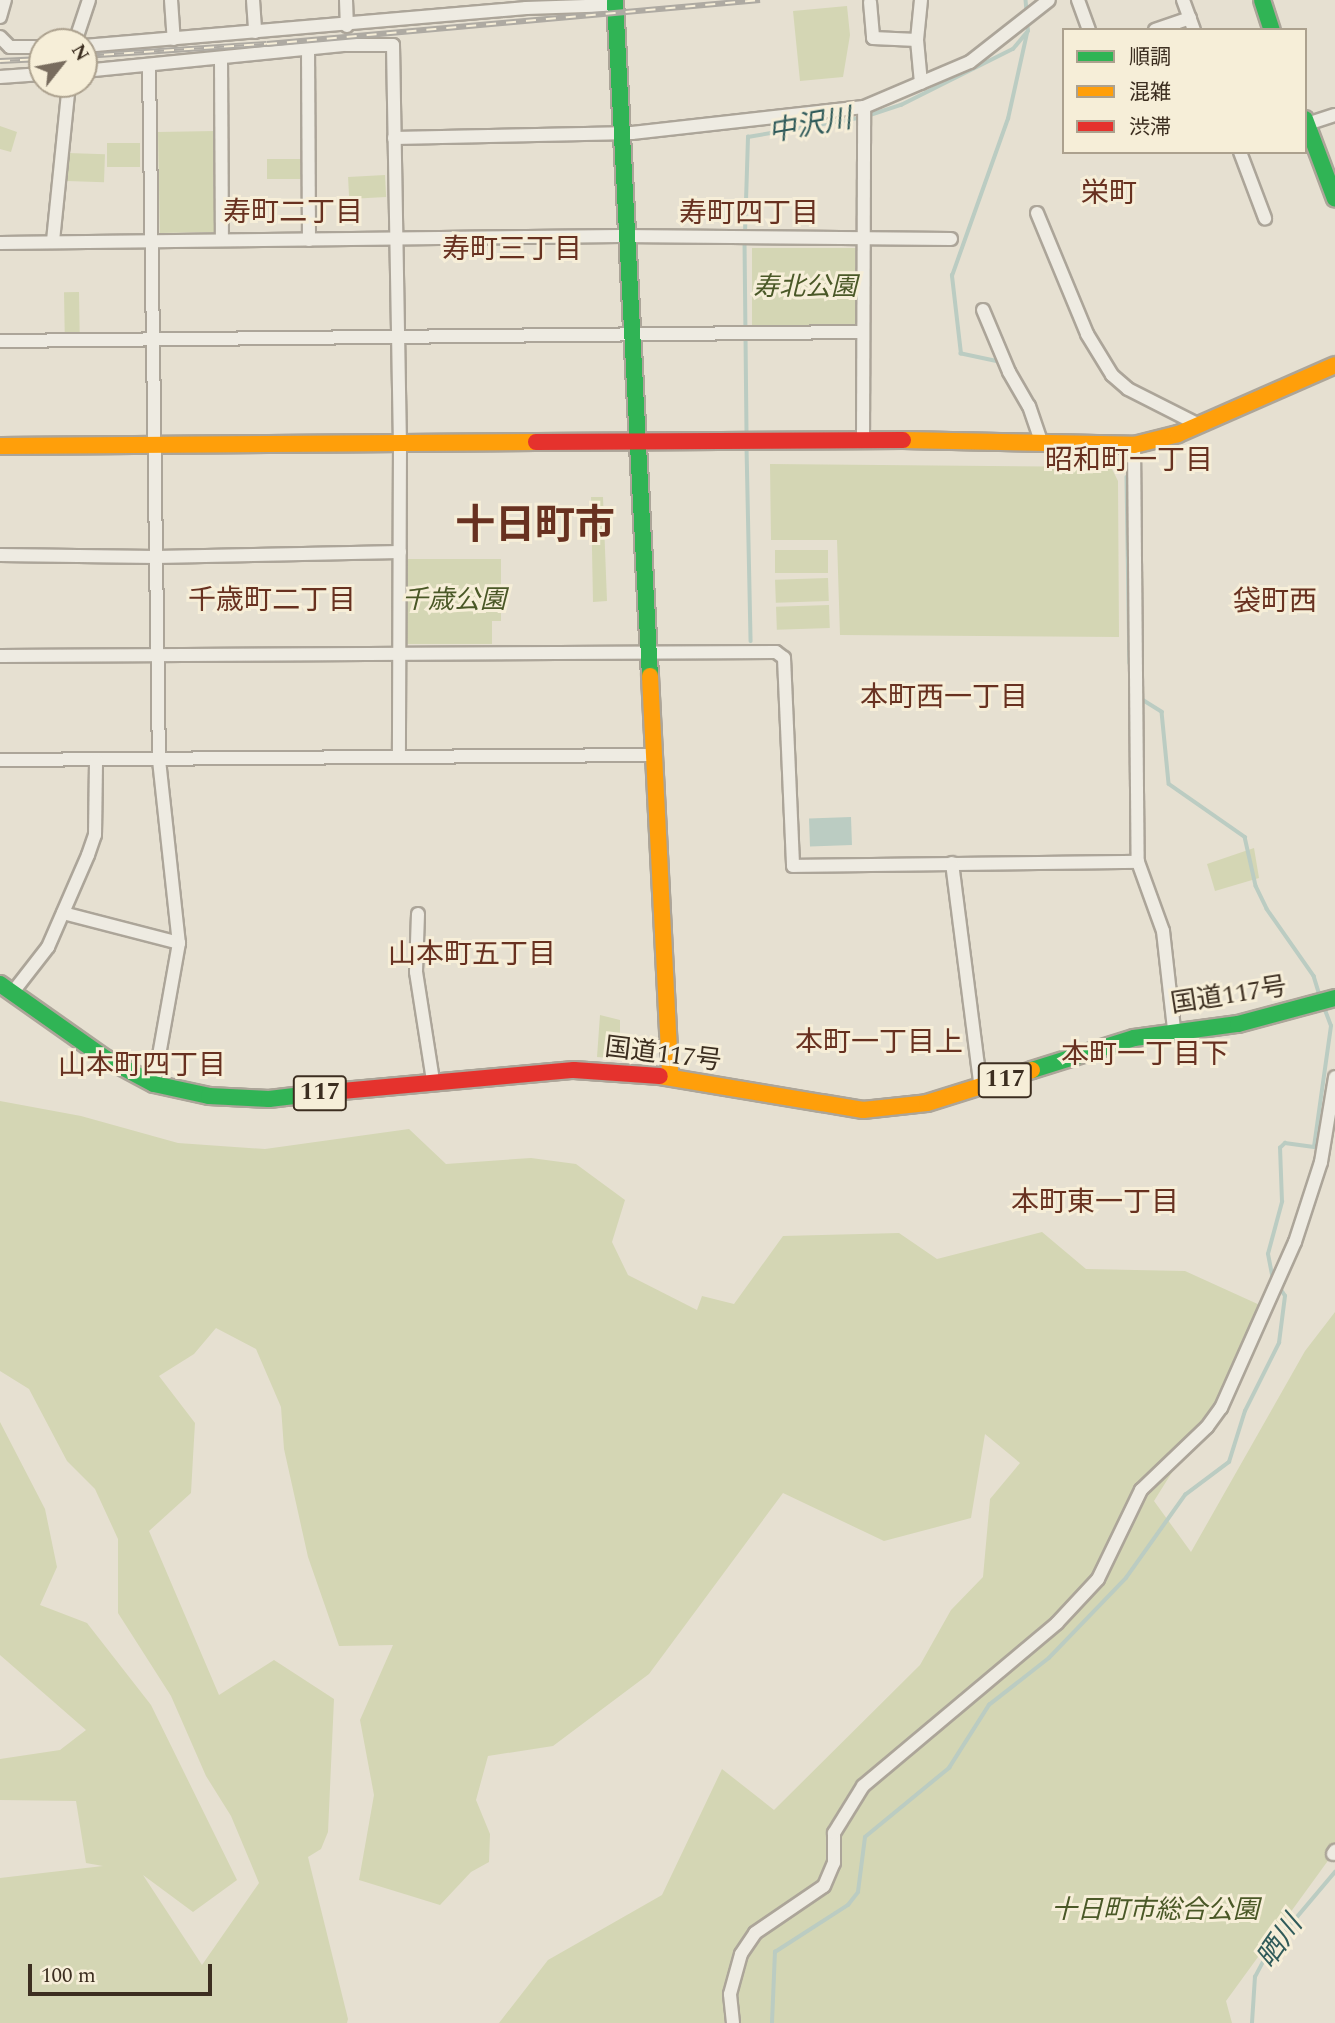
<!DOCTYPE html>
<html>
<head>
<meta charset="utf-8">
<style>
	body { margin:0 }
	#map { position:relative; width:1335px; height:2023px; overflow:hidden; background:#e6e0d1; font-family:Spectral,"Noto Sans JP",serif }
	div>[style] { position:absolute }
	[style*='--x'] { left:calc(var(--x)*1px); top:calc(var(--y)*1px); width:calc(var(--w)*1px); rotate:calc(var(--a)*1deg) }
	.green>* { inset:0; background:#d4d6b4; transform-origin:0 0 }
	.water>* { inset:0; background:#bbccc2; transform-origin:0 0 }
	.stream>* { height:3.5px; margin:-1.75px; padding:0 1.75px; transform-origin:1.75px; border-radius:1.75px; background:#bbccc2 }
	.roads { filter:drop-shadow(2px 0 #aca599) drop-shadow(-2px 0 #aca599) drop-shadow(0 2px #aca599) drop-shadow(0 -2px #aca599) }
	.street>* { height:12px; margin:-6px; padding:0 6px; transform-origin:6px; border-radius:6px; background:#eeebe2 }
	.fast>* { height:16px; margin:-8px; padding:0 8px; transform-origin:8px; border-radius:8px; background:#30b455 }
	.slow>* { height:16px; margin:-8px; padding:0 8px; transform-origin:8px; border-radius:8px; background:#ff9f0a }
	.jam>* { height:16px; margin:-8px; padding:0 8px; transform-origin:8px; border-radius:8px; background:#e5322d }
	.rail>* { height:6px; margin-top:-3px; transform-origin:0; background:repeating-linear-gradient(90deg,#f6eed8 0 10px,#aeaaa2 0 20px); box-sizing:border-box; border-block:2px solid #aeaaa2 }
	span { translate:-50% -50%; white-space:nowrap; text-align:center; line-height:1.15; -webkit-text-stroke:6px #f6eed8; paint-order:stroke }
	.shield-label span { padding:2px 5px; background:#f6eed8; border:2px solid; border-radius:5px; -webkit-text-stroke-width:0 }
	.shield-label { font-size:24px; color:#3c2e20; font-weight:700 }
	.park-label { font-size:26px; color:#4a5827; font-style:italic }
	.street-label { font-size:26px; color:#3c2e20 }
	.water-label { font-size:28px; color:#305b5a; font-style:italic }
	.neighbourhood-label { font-size:28px; color:#683120 }
	.town-label { font-size:40px; color:#683120; font-weight:700 }
	.legend { position:absolute; left:1062px; top:28px; width:245px; height:126px; box-sizing:border-box; background:#f6eed8; border:2px solid #aca18e; margin:0; padding:9px 12px; list-style:none; font-size:21px; color:#3c2e20 }
	.legend li { display:flex; align-items:center; gap:14px; height:35px }
	.legend b { width:35px; border:2px solid #aca18e }
	.north { position:absolute; left:28px; top:28px; width:70px; height:70px; box-sizing:border-box; background:#f6eed8; border:2px solid #aca18e; border-radius:50%; rotate:59deg; font-size:19px; font-weight:700; line-height:28px; text-align:center; color:#3c2e20 }
	.north::after { content:''; display:block; margin:auto; width:24px; height:32px; background:#786c5e; clip-path:polygon(50% 0,100% 100%,50% 72%,0 100%) }
	.scale { position:absolute; left:28px; top:1964px; width:184px; height:32px; box-sizing:border-box; border:4px solid #3c2e20; border-top:0; padding-left:9px; font-size:21px; line-height:24px; white-space:nowrap; color:#3c2e20; -webkit-text-stroke:5px #f6eed8; paint-order:stroke }
</style>
</head>
<body>
<div id="map">
	<div class="green">
		<i style="clip-path:polygon(847px 6px,850px 35px,843px 77px,800px 81px,793px 11px)"></i>
		<i style="clip-path:polygon(0 126px,17px 132px,11px 152px,0 149px)"></i>
		<i style="left:215px;top:131px;width:101px;height:57px;rotate:89deg"></i>
		<i style="left:107px;top:143px;width:33px;height:24px"></i>
		<i style="left:68px;top:153px;width:37px;height:28px;rotate:2deg"></i>
		<i style="left:267px;top:159px;width:34px;height:20px"></i>
		<i style="left:385px;top:175px;width:22px;height:37px;rotate:87deg"></i>
		<i style="left:752px;top:248px;width:106px;height:79px"></i>
		<i style="left:79px;top:292px;width:40px;height:15px;rotate:89deg"></i>
		<i style="clip-path:polygon(770px 464px,1111px 467px,1118px 481px,1119px 637px,840px 635px,837px 540px,771px 540px)"></i>
		<i style="clip-path:polygon(591px 497px,603px 497px,607px 601px,593px 602px)"></i>
		<i style="left:828px;top:550px;width:23px;height:53px;rotate:90deg"></i>
		<i style="clip-path:polygon(406px 559px,501px 559px,501px 621px,492px 621px,492px 644px,407px 644px)"></i>
		<i style="left:828px;top:578px;width:23px;height:53px;rotate:88deg"></i>
		<i style="left:829px;top:605px;width:23px;height:53px;rotate:88deg"></i>
		<i style="clip-path:polygon(1254px 848px,1259px 878px,1215px 891px,1207px 864px)"></i>
		<i style="clip-path:polygon(600px 1015px,620px 1020px,620px 1033px,635px 1039px,635px 1060px,597px 1057px)"></i>
		<i style="clip-path:polygon(0 1101px,81px 1116px,178px 1143px,265px 1149px,409px 1129px,446px 1164px,531px 1158px,576px 1164px,625px 1200px,612px 1242px,628px 1275px,697px 1310px,702px 1296px,734px 1304px,783px 1236px,899px 1233px,937px 1259px,1042px 1232px,1086px 1269px,1185px 1271px,1262px 1306px,1223px 1391px,1154px 1501px,1191px 1552px,1305px 1351px,1335px 1312px,1335px 1851px,1226px 2001px,1232px 2023px,499px 2023px,548px 1960px,662px 1895px,722px 1769px,774px 1810px,920px 1665px,951px 1610px,983px 1577px,990px 1499px,1020px 1463px,985px 1434px,971px 1518px,884px 1541px,783px 1493px,649px 1674px,553px 1746px,488px 1756px,476px 1800px,490px 1834px,489px 1862px,471px 1872px,440px 1905px,359px 1880px,374px 1795px,360px 1720px,393px 1645px,339px 1646px,308px 1557px,284px 1449px,281px 1407px,256px 1349px,216px 1328px,194px 1354px,159px 1376px,195px 1423px,193px 1457px,191px 1493px,149px 1531px,219px 1695px,274px 1660px,334px 1699px,328px 1832px,321px 1849px,308px 1857px,348px 2019px,347px 2023px,0 2023px,0 1878px,103px 1866px,86px 1863px,76px 1801px,0 1800px,0 1759px,60px 1750px,86px 1730px,0 1655px,0 1422px,45px 1509px,57px 1567px,40px 1605px,87px 1623px,151px 1705px,237px 1880px,193px 1912px,143px 1875px,202px 1965px,259px 1883px,231px 1816px,206px 1776px,171px 1696px,118px 1613px,118px 1539px,95px 1489px,67px 1461px,29px 1389px,0 1371px)"></i>
	</div>
	<div class="water">
		<i style="left:851px;top:817px;width:28px;height:42px;rotate:88deg"></i>
	</div>
	<div class="stream">
		<i style="--x:1026;--y:0;--w:12;--a:85"></i>
		<i style="--x:867;--y:116;--w:36;--a:-18"></i>
		<i style="--x:901;--y:105;--w:125;--a:-26.6"></i>
		<i style="--x:1013;--y:49;--w:23;--a:-50"></i>
		<i style="--x:1028;--y:31;--w:8;--a:-97"></i>
		<i style="--x:745;--y:233;--w:96;--a:-88.2"></i>
		<i style="--x:748;--y:137;--w:113;--a:-9.7"></i>
		<i style="--x:745;--y:241;--w:195;--a:89.4"></i>
		<i style="--x:999;--y:362;--w:39;--a:-168"></i>
		<i style="--x:961;--y:354;--w:79;--a:-96.6"></i>
		<i style="--x:952;--y:276;--w:167;--a:-70.4"></i>
		<i style="--x:1008;--y:119;--w:88;--a:-77.5"></i>
		<i style="--x:747;--y:447;--w:194;--a:88.8"></i>
		<i style="--x:1127;--y:477;--w:186;--a:89.1"></i>
		<i style="--x:1140;--y:698;--w:26;--a:32"></i>
		<i style="--x:1162;--y:712;--w:72;--a:84.4"></i>
		<i style="--x:1169;--y:784;--w:93;--a:34.9"></i>
		<i style="--x:1245;--y:837;--w:50;--a:77.3"></i>
		<i style="--x:1256;--y:886;--w:25;--a:64"></i>
		<i style="--x:1267;--y:909;--w:82;--a:55"></i>
		<i style="--x:1314;--y:976;--w:17;--a:73"></i>
		<i style="--x:1273;--y:1280;--w:26;--a:-101"></i>
		<i style="--x:1268;--y:1254;--w:54;--a:-74.9"></i>
		<i style="--x:1282;--y:1202;--w:54;--a:-92.1"></i>
		<i style="--x:1280;--y:1148;--w:7;--a:-45"></i>
		<i style="--x:1285;--y:1143;--w:29;--a:8"></i>
		<i style="--x:1314;--y:1147;--w:122;--a:-82"></i>
		<i style="--x:1331;--y:1026;--w:17;--a:-111"></i>
		<i style="--x:772;--y:2023;--w:71;--a:-87.6"></i>
		<i style="--x:775;--y:1952;--w:87;--a:-32.8"></i>
		<i style="--x:848;--y:1905;--w:16;--a:-52"></i>
		<i style="--x:858;--y:1892;--w:55;--a:-82.7"></i>
		<i style="--x:865;--y:1837;--w:109;--a:-39.4"></i>
		<i style="--x:949;--y:1768;--w:75;--a:-57.6"></i>
		<i style="--x:989;--y:1705;--w:76;--a:-38.1"></i>
		<i style="--x:1049;--y:1658;--w:111;--a:-46.1"></i>
		<i style="--x:1126;--y:1578;--w:102;--a:-54.6"></i>
		<i style="--x:1185;--y:1495;--w:55;--a:-36.9"></i>
		<i style="--x:1229;--y:1462;--w:53;--a:-72.6"></i>
		<i style="--x:1245;--y:1411;--w:76;--a:-63.4"></i>
		<i style="--x:1279;--y:1343;--w:47;--a:-82.7"></i>
		<i style="--x:1285;--y:1296;--w:12;--a:-125"></i>
		<i style="--x:1252;--y:2023;--w:46;--a:-86.3"></i>
		<i style="--x:1255;--y:1977;--w:32;--a:-62"></i>
		<i style="--x:1270;--y:1949;--w:101;--a:-49.8"></i>
	</div>
	<div class="roads">
		<div class="street">
			<i style="--x:171;--y:0;--w:39;--a:86"></i>
			<i style="--x:253;--y:0;--w:32;--a:86"></i>
			<i style="--x:346;--y:0;--w:26;--a:88"></i>
			<i style="--x:1078;--y:0;--w:32;--a:70"></i>
			<i style="--x:1183;--y:0;--w:32;--a:70"></i>
			<i style="--x:870;--y:2;--w:36;--a:85"></i>
			<i style="--x:873;--y:38;--w:44;--a:2.6"></i>
			<i style="--x:917;--y:40;--w:43;--a:84.7"></i>
			<i style="--x:0;--y:17;--w:18;--a:-74"></i>
			<i style="--x:1155;--y:30;--w:37;--a:-19"></i>
			<i style="--x:0;--y:37;--w:14;--a:45"></i>
			<i style="--x:10;--y:47;--w:32;--a:0"></i>
			<i style="--x:917;--y:40;--w:40;--a:-84.3"></i>
			<i style="--x:75;--y:42;--w:44;--a:-71.6"></i>
			<i style="--x:84;--y:46;--w:444;--a:-4.9"></i>
			<i style="--x:526;--y:8;--w:90;--a:-1.9"></i>
			<i style="--x:308;--y:48;--w:192;--a:89.7"></i>
			<i style="--x:221;--y:59;--w:181;--a:89.7"></i>
			<i style="--x:149;--y:65;--w:695;--a:89.18"></i>
			<i style="--x:159;--y:760;--w:184;--a:83.8"></i>
			<i style="--x:179;--y:943;--w:143;--a:100.1"></i>
			<i style="--x:84;--y:71;--w:263;--a:-5.7"></i>
			<i style="--x:346;--y:45;--w:47;--a:0"></i>
			<i style="--x:393;--y:45;--w:398;--a:89"></i>
			<i style="--x:400;--y:443;--w:311;--a:90.2"></i>
			<i style="--x:0;--y:77;--w:42;--a:-4.1"></i>
			<i style="--x:1307;--y:124;--w:29;--a:-18"></i>
			<i style="--x:394;--y:138;--w:238;--a:-1.2"></i>
			<i style="--x:632;--y:133;--w:233;--a:-6.4"></i>
			<i style="--x:864;--y:107;--w:115;--a:-23"></i>
			<i style="--x:970;--y:62;--w:100;--a:-38.1"></i>
			<i style="--x:1240;--y:152;--w:71;--a:69.3"></i>
			<i style="--x:1037;--y:213;--w:131;--a:67.5"></i>
			<i style="--x:1087;--y:334;--w:48;--a:58.6"></i>
			<i style="--x:1112;--y:375;--w:21;--a:41"></i>
			<i style="--x:1128;--y:389;--w:80;--a:26.9"></i>
			<i style="--x:53;--y:241;--w:158;--a:-84.2"></i>
			<i style="--x:0;--y:243;--w:621;--a:-0.65"></i>
			<i style="--x:621;--y:236;--w:330;--a:0.5"></i>
			<i style="--x:983;--y:310;--w:67;--a:67.2"></i>
			<i style="--x:1009;--y:372;--w:39;--a:60"></i>
			<i style="--x:1029;--y:406;--w:40;--a:71.1"></i>
			<i style="--x:0;--y:341;--w:863;--a:-0.6"></i>
			<i style="--x:863;--y:439;--w:332;--a:-89.8"></i>
			<i style="--x:1134;--y:445;--w:417;--a:89.5"></i>
			<i style="--x:1138;--y:862;--w:73;--a:70.1"></i>
			<i style="--x:1163;--y:931;--w:99;--a:83.6"></i>
			<i style="--x:0;--y:555;--w:156;--a:0.7"></i>
			<i style="--x:156;--y:557;--w:244;--a:-1.2"></i>
			<i style="--x:0;--y:656;--w:776;--a:-0.3"></i>
			<i style="--x:776;--y:652;--w:10;--a:37"></i>
			<i style="--x:784;--y:658;--w:208;--a:87.5"></i>
			<i style="--x:793;--y:866;--w:345;--a:-0.7"></i>
			<i style="--x:0;--y:760;--w:655;--a:-0.44"></i>
			<i style="--x:952;--y:863;--w:227;--a:82.7"></i>
			<i style="--x:63;--y:913;--w:120;--a:14.5"></i>
			<i style="--x:418;--y:914;--w:58;--a:92"></i>
			<i style="--x:416;--y:972;--w:109;--a:81.1"></i>
			<i style="--x:13;--y:992;--w:57;--a:-52.1"></i>
			<i style="--x:48;--y:947;--w:100;--a:-66.5"></i>
			<i style="--x:88;--y:855;--w:21;--a:-71"></i>
			<i style="--x:95;--y:835;--w:75;--a:-89.2"></i>
			<i style="--x:1333;--y:1854;--w:4;--a:-56"></i>
			<i style="--x:733;--y:2023;--w:29;--a:-96"></i>
			<i style="--x:730;--y:1994;--w:41;--a:-74.6"></i>
			<i style="--x:741;--y:1954;--w:25;--a:-56"></i>
			<i style="--x:755;--y:1933;--w:83;--a:-34.3"></i>
			<i style="--x:824;--y:1886;--w:25;--a:-67"></i>
			<i style="--x:834;--y:1863;--w:30;--a:-90"></i>
			<i style="--x:834;--y:1833;--w:55;--a:-58.3"></i>
			<i style="--x:863;--y:1786;--w:253;--a:-40"></i>
			<i style="--x:1057;--y:1623;--w:60;--a:-47"></i>
			<i style="--x:1098;--y:1579;--w:99;--a:-64.2"></i>
			<i style="--x:1141;--y:1490;--w:91;--a:-43.7"></i>
			<i style="--x:1207;--y:1427;--w:24;--a:-54"></i>
			<i style="--x:1221;--y:1408;--w:182;--a:-66"></i>
			<i style="--x:1295;--y:1242;--w:84;--a:-72"></i>
			<i style="--x:1321;--y:1162;--w:86;--a:-80.6"></i>
		</div>
		<div class="fast">
			<i style="--x:615;--y:0;--w:677;--a:87.04"></i>
			<i style="--x:1262;--y:0;--w:32;--a:72"></i>
			<i style="--x:1305;--y:119;--w:85;--a:69.4"></i>
			<i style="--x:0;--y:984;--w:128;--a:35.2"></i>
			<i style="--x:105;--y:1058;--w:55;--a:28"></i>
			<i style="--x:154;--y:1084;--w:56;--a:12.3"></i>
			<i style="--x:209;--y:1096;--w:60;--a:2.9"></i>
			<i style="--x:269;--y:1099;--w:51;--a:-6.7"></i>
			<i style="--x:1032;--y:1070;--w:107;--a:-17.4"></i>
			<i style="--x:1134;--y:1038;--w:105;--a:-7.7"></i>
			<i style="--x:1238;--y:1024;--w:100;--a:-15"></i>
		</div>
		<div class="slow">
			<i style="--x:903;--y:440;--w:231;--a:1.2"></i>
			<i style="--x:1134;--y:445;--w:45;--a:-14"></i>
			<i style="--x:1178;--y:434;--w:171;--a:-23.7"></i>
			<i style="--x:0;--y:446;--w:536;--a:-0.43"></i>
			<i style="--x:650;--y:676;--w:401;--a:87.1"></i>
			<i style="--x:660;--y:1076;--w:206;--a:9.5"></i>
			<i style="--x:863;--y:1110;--w:64;--a:-6.2"></i>
			<i style="--x:927;--y:1103;--w:110;--a:-17.4"></i>
		</div>
		<div class="jam">
			<i style="--x:536;--y:442;--w:367;--a:-0.3"></i>
			<i style="--x:320;--y:1093;--w:255;--a:-5.2"></i>
			<i style="--x:574;--y:1070;--w:86;--a:4"></i>
		</div>
	</div>
	<div class="rail">
		<i style="--x:84;--y:56;--w:183;--a:-3.8"></i>
		<i style="--x:267;--y:44;--w:495;--a:-5.1"></i>
		<i style="--x:0;--y:61;--w:42;--a:-2.7"></i>
	</div>
	<div class="shield-label">
		<span style="left:1005px;top:1080px">117</span>
		<span style="left:320px;top:1093px">117</span>
	</div>
	<div class="park-label">
		<span style="left:805px;top:288px">寿北公園</span>
		<span style="left:454px;top:601px">千歳公園</span>
		<span style="left:1155px;top:1911px">十日町市総合公園</span>
	</div>
	<div class="street-label">
		<span style="left:1229px;top:996px;rotate:-9deg">国道117号</span>
		<span style="left:663px;top:1055px;rotate:7deg">国道117号</span>
	</div>
	<div class="water-label">
		<span style="left:810px;top:126px;rotate:-10deg">中沢川</span>
		<span style="left:1280px;top:1942px;rotate:-55deg">晒川</span>
	</div>
	<div class="neighbourhood-label">
		<span style="left:1109px;top:194px">栄町</span>
		<span style="left:293px;top:213px">寿町二丁目</span>
		<span style="left:749px;top:214px">寿町四丁目</span>
		<span style="left:512px;top:250px">寿町三丁目</span>
		<span style="left:1129px;top:461px">昭和町一丁目</span>
		<span style="left:272px;top:601px">千歳町二丁目</span>
		<span style="left:1275px;top:602px">袋町西</span>
		<span style="left:944px;top:698px">本町西一丁目</span>
		<span style="left:472px;top:955px">山本町五丁目</span>
		<span style="left:879px;top:1043px">本町一丁目上</span>
		<span style="left:1145px;top:1055px">本町一丁目下</span>
		<span style="left:142px;top:1066px">山本町四丁目</span>
		<span style="left:1095px;top:1203px">本町東一丁目</span>
	</div>
	<div class="town-label">
		<span style="left:535px;top:527px">十日町市</span>
	</div>
	<ul class="legend">
	<li><b style="height:9px;background:#30b455"></b>順調</li>
	<li><b style="height:9px;background:#ff9f0a"></b>混雑</li>
	<li><b style="height:9px;background:#e5322d"></b>渋滞</li>
	</ul>
	<div class="north">N</div>
	<div class="scale">100 m</div>
</div>
</body>
</html>
